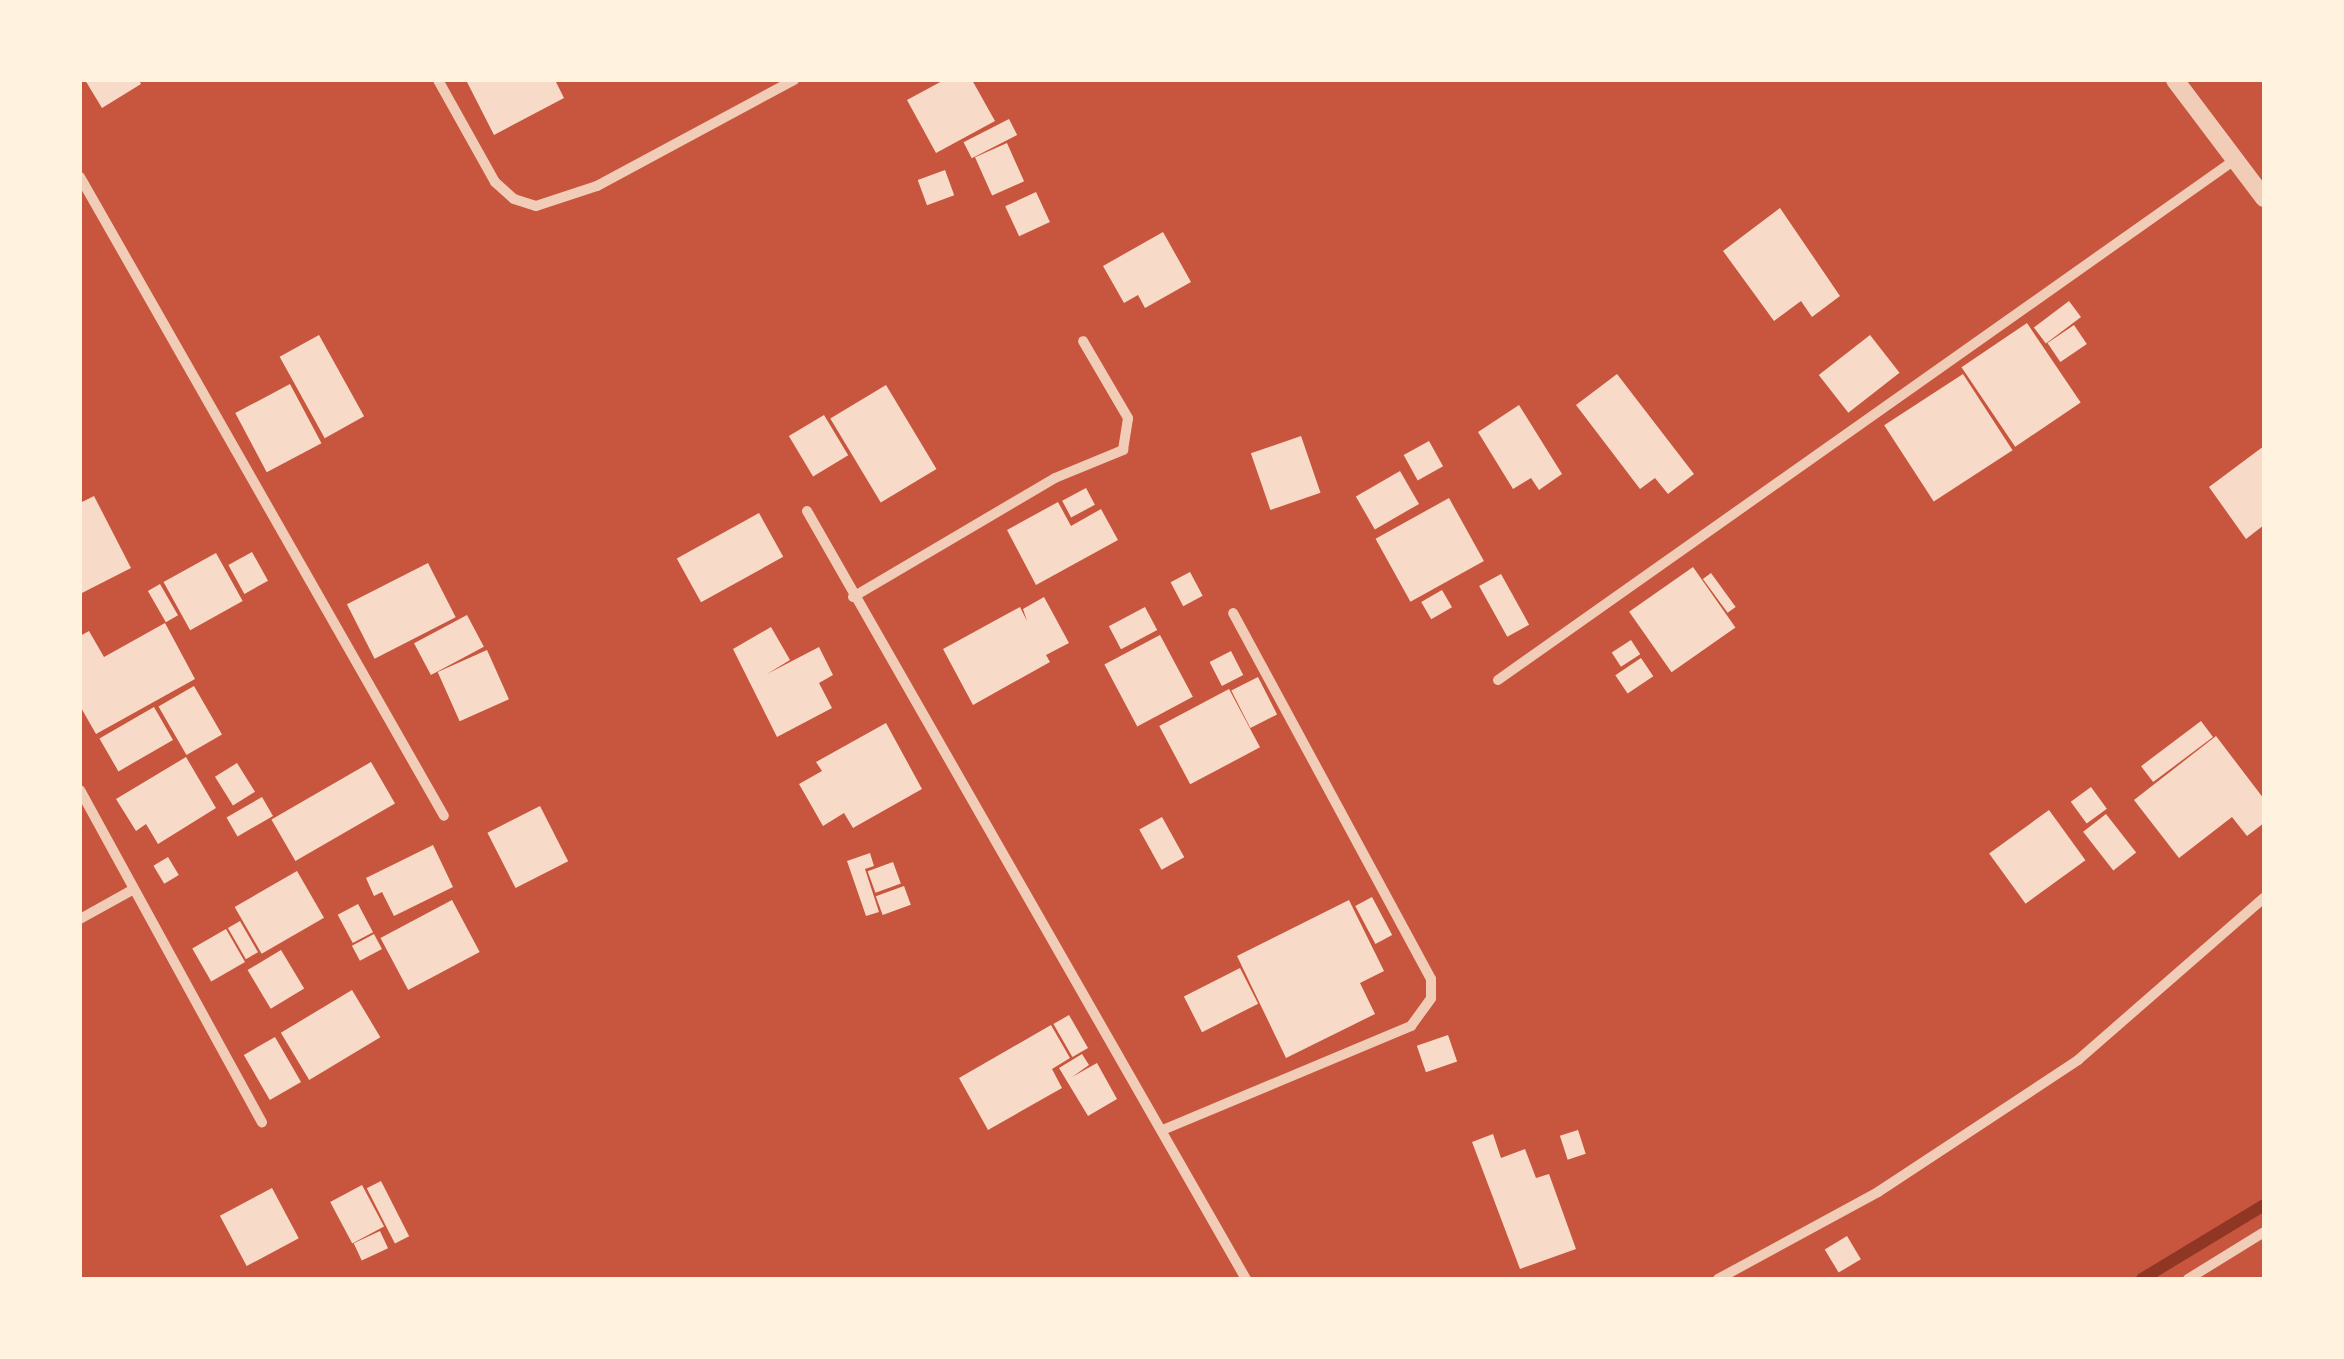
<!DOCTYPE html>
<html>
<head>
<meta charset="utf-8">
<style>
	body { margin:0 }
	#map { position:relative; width:2344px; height:1359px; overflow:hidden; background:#c8553d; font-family:Jost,sans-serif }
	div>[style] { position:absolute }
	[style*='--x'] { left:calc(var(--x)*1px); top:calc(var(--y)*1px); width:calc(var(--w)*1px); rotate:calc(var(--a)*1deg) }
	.stream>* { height:12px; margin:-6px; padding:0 6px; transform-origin:6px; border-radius:6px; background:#8f3625 }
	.building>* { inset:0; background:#f7dbc8; transform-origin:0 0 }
	.minor>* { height:10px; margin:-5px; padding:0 5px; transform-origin:5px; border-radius:5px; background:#f1ccb7 }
	.tertiary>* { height:18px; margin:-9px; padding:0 9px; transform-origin:9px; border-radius:9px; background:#f1ccb7 }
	span { translate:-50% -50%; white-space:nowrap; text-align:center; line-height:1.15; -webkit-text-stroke:8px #fff3e0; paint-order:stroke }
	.frame { position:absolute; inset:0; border:82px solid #fff3e0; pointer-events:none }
</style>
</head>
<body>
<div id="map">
	<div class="stream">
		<i style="--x:2142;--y:1279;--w:143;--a:-31.2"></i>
	</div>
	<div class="building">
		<i style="clip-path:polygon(85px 80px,139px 80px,141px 84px,102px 108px)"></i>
		<i style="clip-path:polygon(466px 80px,555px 80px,564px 98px,494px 135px)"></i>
		<i style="clip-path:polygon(944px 80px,972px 80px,995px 121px,936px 153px,907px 100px)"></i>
		<i style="left:1009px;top:119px;width:18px;height:51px;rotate:63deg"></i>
		<i style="left:1007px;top:143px;width:42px;height:35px;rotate:66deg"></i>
		<i style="left:945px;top:170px;width:27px;height:29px;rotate:70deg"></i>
		<i style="left:1036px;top:192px;width:33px;height:34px;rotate:65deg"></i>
		<i style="clip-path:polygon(1780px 208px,1840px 296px,1812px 317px,1801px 301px,1774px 321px,1723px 251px)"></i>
		<i style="clip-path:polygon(1163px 232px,1191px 282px,1145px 308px,1138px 295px,1124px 303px,1103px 266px)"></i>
		<i style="left:2069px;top:301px;width:20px;height:44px;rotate:53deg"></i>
		<i style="left:2027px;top:323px;width:96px;height:79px;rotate:56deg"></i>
		<i style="left:2074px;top:325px;width:23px;height:32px;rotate:56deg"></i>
		<i style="left:319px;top:335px;width:93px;height:45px;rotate:61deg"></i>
		<i style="left:1870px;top:335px;width:48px;height:65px;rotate:52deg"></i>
		<i style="clip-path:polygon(1617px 374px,1694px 474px,1668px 494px,1655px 478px,1640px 489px,1576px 405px)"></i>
		<i style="left:1963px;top:374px;width:91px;height:94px;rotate:57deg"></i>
		<i style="left:290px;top:384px;width:67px;height:62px;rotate:62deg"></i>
		<i style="left:886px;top:385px;width:98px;height:65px;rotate:59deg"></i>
		<i style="clip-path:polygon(1519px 405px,1562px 474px,1539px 490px,1531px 478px,1513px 489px,1478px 432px)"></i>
		<i style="left:824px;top:415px;width:47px;height:41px;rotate:59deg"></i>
		<i style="left:1301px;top:436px;width:60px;height:53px;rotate:71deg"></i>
		<i style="left:1429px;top:441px;width:29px;height:29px;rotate:61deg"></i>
		<i style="clip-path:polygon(2264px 446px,2264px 525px,2246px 539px,2209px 487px)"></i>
		<i style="left:1400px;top:471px;width:38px;height:51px;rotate:60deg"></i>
		<i style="left:1086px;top:488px;width:19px;height:27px;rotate:62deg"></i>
		<i style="clip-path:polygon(94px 496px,131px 568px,80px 594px,80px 503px)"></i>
		<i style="left:1449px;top:498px;width:72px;height:84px;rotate:61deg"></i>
		<i style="clip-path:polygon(1058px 502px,1071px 526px,1101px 509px,1118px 540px,1036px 585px,1007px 530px)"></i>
		<i style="left:759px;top:513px;width:50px;height:94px;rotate:61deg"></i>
		<i style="left:252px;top:552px;width:33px;height:27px;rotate:61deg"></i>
		<i style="left:216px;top:553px;width:55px;height:60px;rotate:61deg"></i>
		<i style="left:428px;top:563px;width:61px;height:91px;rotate:63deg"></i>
		<i style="left:1693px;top:567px;width:74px;height:78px;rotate:55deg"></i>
		<i style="left:1190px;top:572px;width:27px;height:22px;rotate:62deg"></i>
		<i style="left:1711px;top:573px;width:42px;height:10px;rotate:54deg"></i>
		<i style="left:1501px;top:574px;width:58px;height:25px;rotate:61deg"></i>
		<i style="left:160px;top:584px;width:36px;height:14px;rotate:60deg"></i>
		<i style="left:1442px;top:590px;width:20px;height:24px;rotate:60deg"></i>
		<i style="clip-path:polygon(1044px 597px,1069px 643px,1046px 655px,1050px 662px,973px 705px,943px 649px,1020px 607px,1027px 621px,1023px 609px)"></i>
		<i style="left:1145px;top:607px;width:26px;height:41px;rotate:62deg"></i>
		<i style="left:467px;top:615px;width:36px;height:60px;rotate:62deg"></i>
		<i style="clip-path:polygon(165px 623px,195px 679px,96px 734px,80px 706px,80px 636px,89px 631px,104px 657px)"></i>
		<i style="clip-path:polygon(771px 627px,790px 660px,767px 674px,819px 647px,833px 675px,819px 683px,832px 708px,777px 737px,733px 649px)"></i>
		<i style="left:1160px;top:635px;width:70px;height:63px;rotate:62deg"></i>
		<i style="left:1631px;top:640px;width:17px;height:23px;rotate:57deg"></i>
		<i style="left:487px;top:650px;width:54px;height:54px;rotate:66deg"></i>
		<i style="left:1231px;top:651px;width:27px;height:24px;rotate:63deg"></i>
		<i style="left:1641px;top:658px;width:22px;height:31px;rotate:56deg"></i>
		<i style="left:1258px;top:677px;width:42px;height:30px;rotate:63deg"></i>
		<i style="left:194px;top:686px;width:56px;height:41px;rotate:60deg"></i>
		<i style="left:1229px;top:689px;width:66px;height:79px;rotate:62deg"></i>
		<i style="left:154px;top:707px;width:38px;height:63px;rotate:60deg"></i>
		<i style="left:2201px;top:721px;width:20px;height:75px;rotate:53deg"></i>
		<i style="clip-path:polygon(886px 723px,922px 789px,853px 828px,844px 813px,823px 826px,799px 784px,822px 771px,816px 762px)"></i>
		<i style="clip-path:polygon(2216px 736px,2264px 799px,2264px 823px,2247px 836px,2232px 817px,2179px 858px,2134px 800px)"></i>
		<i style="clip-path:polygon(186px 757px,216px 808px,158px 844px,146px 824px,136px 831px,116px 799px)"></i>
		<i style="left:371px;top:762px;width:48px;height:115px;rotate:60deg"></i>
		<i style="left:237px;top:763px;width:34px;height:26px;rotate:58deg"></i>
		<i style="left:2091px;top:787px;width:27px;height:25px;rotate:54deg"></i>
		<i style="left:262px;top:797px;width:22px;height:41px;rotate:60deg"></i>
		<i style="left:540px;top:806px;width:62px;height:59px;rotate:63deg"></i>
		<i style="left:2049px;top:810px;width:62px;height:74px;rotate:54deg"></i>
		<i style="left:2106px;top:814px;width:49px;height:29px;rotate:52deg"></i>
		<i style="left:1162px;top:817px;width:46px;height:26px;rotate:61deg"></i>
		<i style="clip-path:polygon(433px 845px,453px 887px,394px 916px,382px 892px,374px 896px,366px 878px)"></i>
		<i style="clip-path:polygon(870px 853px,874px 866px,865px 869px,879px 912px,866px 916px,847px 861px)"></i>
		<i style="left:168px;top:857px;width:21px;height:17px;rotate:59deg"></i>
		<i style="left:893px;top:862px;width:23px;height:27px;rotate:70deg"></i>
		<i style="left:297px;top:871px;width:54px;height:72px;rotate:60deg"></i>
		<i style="left:904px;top:886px;width:20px;height:30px;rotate:70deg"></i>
		<i style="left:1372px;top:897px;width:43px;height:19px;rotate:62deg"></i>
		<i style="left:452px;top:900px;width:59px;height:81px;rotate:62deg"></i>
		<i style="clip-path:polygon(1349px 900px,1384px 971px,1360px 983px,1375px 1014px,1286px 1058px,1237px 956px)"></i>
		<i style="left:358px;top:904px;width:32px;height:23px;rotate:62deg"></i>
		<i style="left:240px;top:921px;width:36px;height:14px;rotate:60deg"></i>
		<i style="left:226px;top:929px;width:38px;height:39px;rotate:60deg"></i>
		<i style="left:374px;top:934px;width:17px;height:25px;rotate:62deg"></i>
		<i style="left:281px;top:950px;width:45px;height:39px;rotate:59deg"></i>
		<i style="left:1240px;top:968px;width:40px;height:63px;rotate:63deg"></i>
		<i style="left:352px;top:990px;width:55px;height:83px;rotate:59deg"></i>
		<i style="left:1069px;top:1015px;width:38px;height:18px;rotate:60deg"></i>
		<i style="clip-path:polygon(1051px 1025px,1070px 1058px,1052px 1069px,1062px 1088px,988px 1130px,959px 1078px)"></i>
		<i style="left:1448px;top:1035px;width:28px;height:33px;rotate:71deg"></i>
		<i style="left:275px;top:1037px;width:52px;height:36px;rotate:60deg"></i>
		<i style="clip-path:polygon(1082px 1054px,1089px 1065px,1072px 1077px,1097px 1063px,1117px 1099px,1088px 1116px,1059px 1068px)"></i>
		<i style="left:1578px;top:1130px;width:25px;height:19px;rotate:72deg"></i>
		<i style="clip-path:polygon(1493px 1134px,1501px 1158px,1525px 1149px,1536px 1178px,1549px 1174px,1576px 1249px,1520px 1269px,1472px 1142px)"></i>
		<i style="left:381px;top:1181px;width:62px;height:16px;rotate:63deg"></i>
		<i style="left:362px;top:1185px;width:47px;height:36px;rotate:62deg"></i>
		<i style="left:272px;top:1188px;width:57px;height:59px;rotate:62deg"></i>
		<i style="left:380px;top:1231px;width:19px;height:29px;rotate:65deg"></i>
		<i style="left:1847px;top:1236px;width:27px;height:26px;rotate:59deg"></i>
	</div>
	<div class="minor">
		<i style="--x:438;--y:80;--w:117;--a:60.8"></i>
		<i style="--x:495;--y:182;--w:25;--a:42"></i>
		<i style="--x:514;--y:199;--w:23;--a:18"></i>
		<i style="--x:536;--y:206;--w:64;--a:-18.2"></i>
		<i style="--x:597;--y:186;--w:224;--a:-28.3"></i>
		<i style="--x:80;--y:177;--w:735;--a:60.33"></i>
		<i style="--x:807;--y:511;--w:885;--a:60.25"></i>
		<i style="--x:853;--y:597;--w:234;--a:-30.5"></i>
		<i style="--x:1055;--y:478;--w:74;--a:-22.4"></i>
		<i style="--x:1123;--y:450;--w:32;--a:-81"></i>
		<i style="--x:1128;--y:418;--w:89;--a:-120.3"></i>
		<i style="--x:1498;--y:680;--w:903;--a:-35.22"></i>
		<i style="--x:80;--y:790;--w:379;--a:61.3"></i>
		<i style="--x:80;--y:919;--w:60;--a:-29.1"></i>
		<i style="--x:1165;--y:1129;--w:267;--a:-22.7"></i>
		<i style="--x:1411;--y:1026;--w:34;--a:-54"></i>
		<i style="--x:1431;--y:998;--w:19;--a:-90"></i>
		<i style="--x:1431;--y:979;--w:416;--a:-118.4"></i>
		<i style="--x:1718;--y:1279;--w:182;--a:-28.5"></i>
		<i style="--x:1878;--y:1192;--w:240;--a:-33.4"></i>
		<i style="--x:2078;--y:1060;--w:247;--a:-41.1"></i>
		<i style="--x:2188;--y:1279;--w:89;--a:-31.7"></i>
	</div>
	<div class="tertiary">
		<i style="--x:2175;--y:80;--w:148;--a:53"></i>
	</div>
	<div class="frame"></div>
</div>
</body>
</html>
